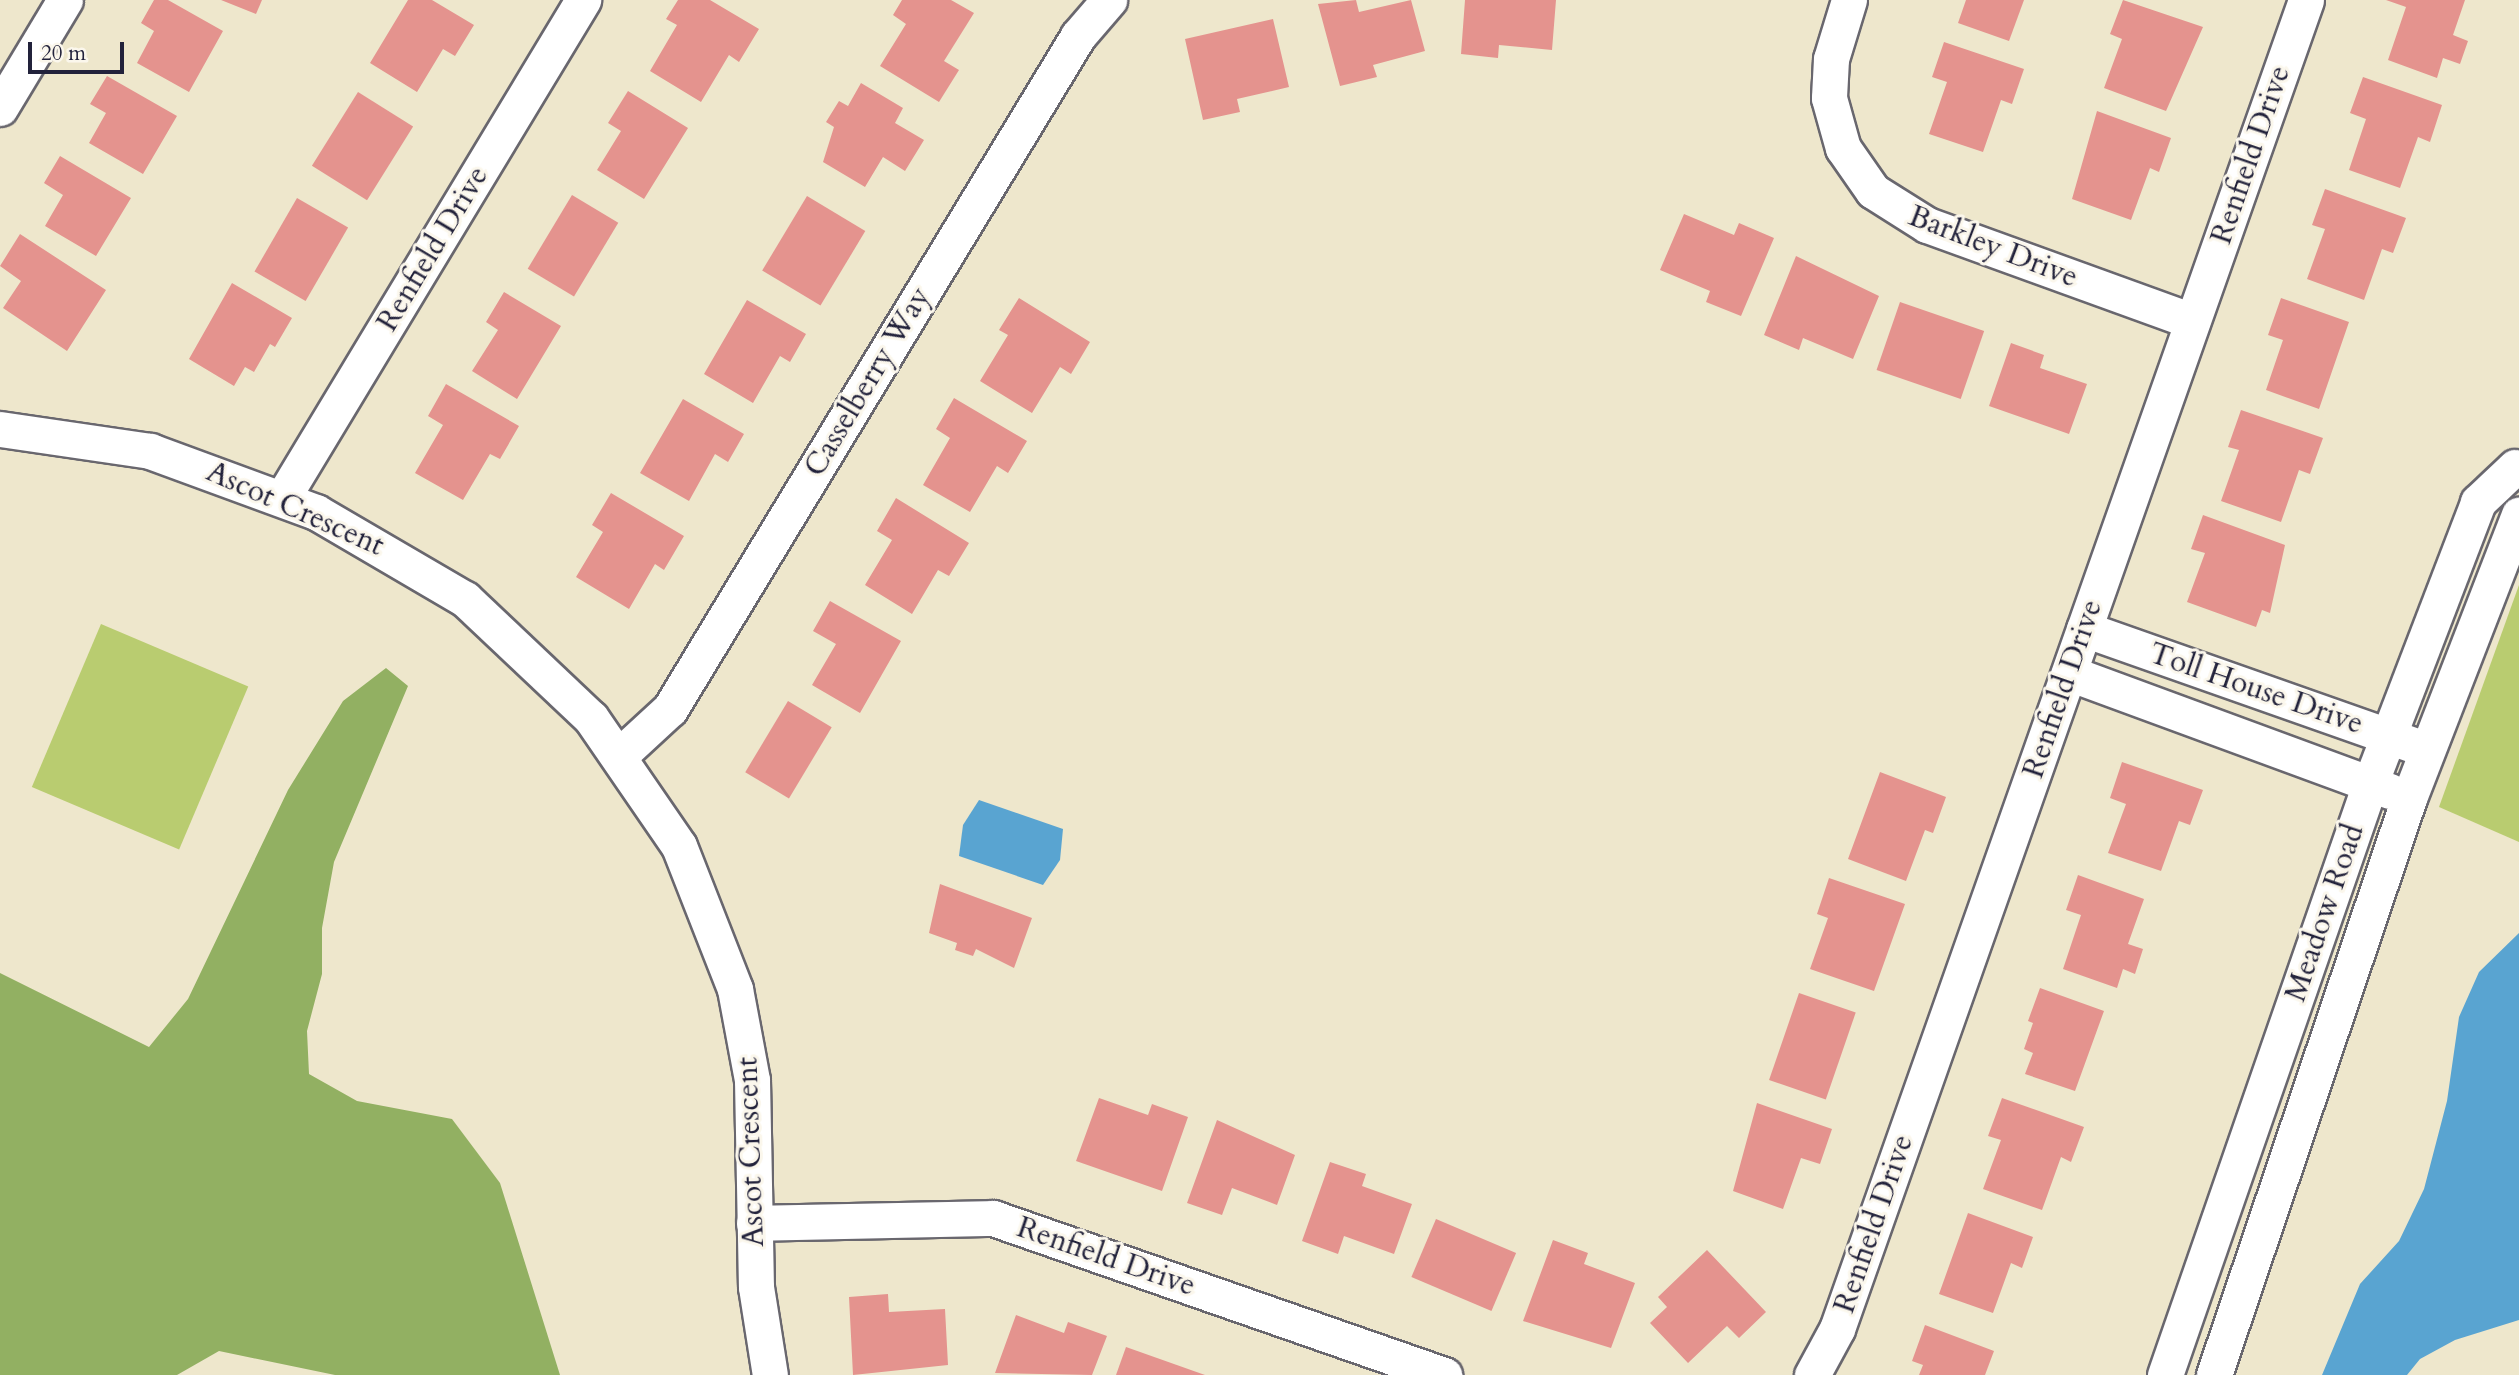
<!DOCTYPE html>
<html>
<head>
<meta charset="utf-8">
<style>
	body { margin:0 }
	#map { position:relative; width:2519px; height:1375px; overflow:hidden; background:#eee7cc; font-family:Cardo,serif }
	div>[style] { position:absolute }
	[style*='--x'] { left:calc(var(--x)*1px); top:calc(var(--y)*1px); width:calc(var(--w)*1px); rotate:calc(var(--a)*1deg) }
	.green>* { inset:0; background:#b9cc70; transform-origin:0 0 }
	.forest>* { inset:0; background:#92b062 }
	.water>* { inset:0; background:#59a4d1 }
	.building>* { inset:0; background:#e4938e; transform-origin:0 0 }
	.roads { filter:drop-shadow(2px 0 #69676e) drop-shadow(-2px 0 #69676e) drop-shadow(0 2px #69676e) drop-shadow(0 -2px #69676e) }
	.minor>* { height:35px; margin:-17.5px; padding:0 17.5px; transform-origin:17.5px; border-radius:17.5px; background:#fff }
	span { translate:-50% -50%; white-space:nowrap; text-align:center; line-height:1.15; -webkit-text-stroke:6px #fbf7ec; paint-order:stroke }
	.street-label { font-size:30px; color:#22223b }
	.scale { position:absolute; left:28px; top:42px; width:96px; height:32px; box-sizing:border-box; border:4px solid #22223b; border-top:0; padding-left:9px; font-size:21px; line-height:24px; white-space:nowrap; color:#22223b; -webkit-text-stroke:5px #fbf7ec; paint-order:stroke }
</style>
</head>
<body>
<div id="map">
	<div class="green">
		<i style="clip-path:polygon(2519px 585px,2519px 842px,2439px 807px)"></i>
		<i style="left:101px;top:624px;width:160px;height:177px;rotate:23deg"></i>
	</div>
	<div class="forest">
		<i style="clip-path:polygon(386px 668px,408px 686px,334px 862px,322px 928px,322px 974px,307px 1031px,309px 1074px,357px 1101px,452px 1119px,500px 1183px,560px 1375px,335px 1375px,219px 1351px,177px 1375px,0 1375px,0 973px,149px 1047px,188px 999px,288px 790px,343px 701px)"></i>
	</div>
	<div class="water">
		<i style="clip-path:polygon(979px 800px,1063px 829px,1060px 860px,1043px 885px,959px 856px,963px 825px)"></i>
		<i style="clip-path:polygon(2519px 933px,2519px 1320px,2455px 1340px,2420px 1359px,2407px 1375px,2322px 1375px,2360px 1284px,2399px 1241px,2424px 1189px,2447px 1101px,2459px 1017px,2479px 972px)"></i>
	</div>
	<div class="building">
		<i style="clip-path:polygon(154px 0,168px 0,223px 31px,189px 92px,137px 63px,154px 31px,141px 23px)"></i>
		<i style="clip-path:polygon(221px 0,262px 0,256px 14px)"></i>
		<i style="clip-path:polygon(408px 0,432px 0,474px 25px,455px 56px,443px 49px,417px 92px,370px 63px)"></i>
		<i style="clip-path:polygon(678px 0,710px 0,759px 29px,739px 62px,729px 55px,701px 102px,650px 71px,677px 25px,666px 19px)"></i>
		<i style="clip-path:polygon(902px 0,951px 0,974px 13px,944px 61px,959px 70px,939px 102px,880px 66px,906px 24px,893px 15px)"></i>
		<i style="clip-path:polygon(1356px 0,1359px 12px,1411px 0,1425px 51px,1373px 65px,1377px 77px,1340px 86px,1318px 4px)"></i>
		<i style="clip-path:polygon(1465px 0,1556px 0,1552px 50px,1499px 45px,1498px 58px,1461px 54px)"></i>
		<i style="clip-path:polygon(1966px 0,2024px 0,2009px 41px,1958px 23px)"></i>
		<i style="clip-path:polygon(2123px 0,2203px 27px,2166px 111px,2104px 88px,2122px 39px,2110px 34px)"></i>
		<i style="clip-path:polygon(2386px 0,2465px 0,2453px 35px,2468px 41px,2460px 64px,2443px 58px,2437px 78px,2388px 60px,2406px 7px)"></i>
		<i style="clip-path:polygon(1273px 19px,1289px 87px,1237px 99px,1240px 112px,1203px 120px,1185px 39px)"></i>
		<i style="clip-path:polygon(1944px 42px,2024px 69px,2012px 104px,2001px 100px,1983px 152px,1929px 134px,1947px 82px,1932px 77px)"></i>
		<i style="clip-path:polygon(107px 76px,177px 116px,143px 174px,89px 143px,106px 113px,90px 104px)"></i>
		<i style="clip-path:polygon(2363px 77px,2442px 105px,2430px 142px,2418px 137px,2400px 188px,2349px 170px,2366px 119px,2350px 113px)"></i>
		<i style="clip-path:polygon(861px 83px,903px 108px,895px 123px,924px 140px,905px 171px,883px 157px,865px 187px,823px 162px,834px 127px,826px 122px,839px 101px,848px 106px)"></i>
		<i style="clip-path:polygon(628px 91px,688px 128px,644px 199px,597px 170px,621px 131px,608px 123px)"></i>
		<i style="left:358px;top:92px;width:65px;height:87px;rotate:32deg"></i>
		<i style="clip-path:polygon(2097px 111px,2171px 138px,2159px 172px,2150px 168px,2131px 220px,2072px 199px)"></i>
		<i style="clip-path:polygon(60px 156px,131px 198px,96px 256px,45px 226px,63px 195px,44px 183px)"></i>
		<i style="clip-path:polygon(2325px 189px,2406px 218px,2393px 253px,2382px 249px,2364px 300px,2307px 279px,2325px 229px,2312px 225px)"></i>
		<i style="left:572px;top:195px;width:54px;height:86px;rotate:31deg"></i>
		<i style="left:807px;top:196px;width:68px;height:87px;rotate:31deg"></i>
		<i style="left:297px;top:198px;width:59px;height:85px;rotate:30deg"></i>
		<i style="clip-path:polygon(1684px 214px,1734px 235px,1739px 223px,1774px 238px,1741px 316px,1706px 302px,1710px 291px,1660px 270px)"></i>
		<i style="clip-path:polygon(20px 234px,106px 290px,67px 351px,3px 308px,21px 281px,0 266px)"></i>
		<i style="clip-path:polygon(1796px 256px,1879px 296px,1853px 359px,1803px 338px,1799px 350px,1764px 335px)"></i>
		<i style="clip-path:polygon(232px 283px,292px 318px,275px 347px,270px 344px,254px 372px,245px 367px,234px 386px,189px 359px)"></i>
		<i style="clip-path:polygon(504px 292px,561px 326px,517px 399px,472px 371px,498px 330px,486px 322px)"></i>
		<i style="clip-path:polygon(1019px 298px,1090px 342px,1071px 374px,1060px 367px,1032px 413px,980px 381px,1008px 335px,999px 330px)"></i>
		<i style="clip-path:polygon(2281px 298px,2349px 322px,2319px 409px,2266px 390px,2283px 340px,2268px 335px)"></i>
		<i style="clip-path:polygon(747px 300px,806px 334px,790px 362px,780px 356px,753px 403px,704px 374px)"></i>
		<i style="left:1900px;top:302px;width:89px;height:72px;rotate:19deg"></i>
		<i style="clip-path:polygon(2011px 343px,2044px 355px,2040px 368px,2087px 384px,2069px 434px,1989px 406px)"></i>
		<i style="clip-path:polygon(446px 384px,519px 426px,500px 459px,490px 454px,463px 500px,415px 473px,443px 425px,428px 416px)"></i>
		<i style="clip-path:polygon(954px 398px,1027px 441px,1008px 473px,997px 466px,970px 512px,923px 485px,950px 438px,936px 429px)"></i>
		<i style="clip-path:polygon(683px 399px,744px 434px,728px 462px,715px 454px,689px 501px,640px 473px)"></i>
		<i style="clip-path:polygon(2241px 410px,2323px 438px,2310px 474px,2299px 470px,2281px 522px,2221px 501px,2239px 450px,2228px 447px)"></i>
		<i style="clip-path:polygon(611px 493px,684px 536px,664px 570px,655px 564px,629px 609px,576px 577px,603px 532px,592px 525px)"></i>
		<i style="clip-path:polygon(896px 498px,969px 543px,949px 576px,938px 570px,912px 614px,865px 585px,892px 540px,877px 531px)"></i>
		<i style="clip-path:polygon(2203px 515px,2285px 545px,2270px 613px,2262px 610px,2256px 627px,2187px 602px,2205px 553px,2191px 549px)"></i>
		<i style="clip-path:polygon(830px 601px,901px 641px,860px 713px,812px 685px,836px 644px,813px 631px)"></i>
		<i style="left:788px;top:701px;width:51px;height:83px;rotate:31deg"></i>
		<i style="clip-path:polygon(2122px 762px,2203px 790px,2190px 825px,2179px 821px,2161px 871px,2108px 853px,2126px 804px,2110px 798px)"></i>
		<i style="clip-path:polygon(1880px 772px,1946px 797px,1933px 833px,1925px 830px,1906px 881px,1848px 859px)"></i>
		<i style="clip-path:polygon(2078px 875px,2144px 899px,2128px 944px,2143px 949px,2135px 974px,2123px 969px,2117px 988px,2063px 969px,2081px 915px,2066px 910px)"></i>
		<i style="clip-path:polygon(1829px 878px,1905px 904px,1874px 991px,1810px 969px,1828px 918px,1817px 914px)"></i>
		<i style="clip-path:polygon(940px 884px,1032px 918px,1014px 968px,976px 949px,973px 956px,955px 950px,957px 943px,929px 933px)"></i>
		<i style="clip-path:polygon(2040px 988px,2104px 1011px,2075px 1091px,2025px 1074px,2033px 1053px,2024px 1049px,2033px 1023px,2028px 1021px)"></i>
		<i style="left:1799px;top:993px;width:60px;height:92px;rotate:19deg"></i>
		<i style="clip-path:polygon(1099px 1098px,1148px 1115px,1152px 1104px,1188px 1117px,1162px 1191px,1076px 1161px)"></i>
		<i style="clip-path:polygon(2002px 1098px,2084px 1127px,2071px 1162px,2061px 1157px,2042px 1210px,1983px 1189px,2001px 1140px,1988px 1136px)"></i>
		<i style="clip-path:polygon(1757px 1103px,1832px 1129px,1820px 1164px,1801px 1158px,1783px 1209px,1733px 1191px)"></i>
		<i style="clip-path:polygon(1217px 1120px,1295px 1155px,1277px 1205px,1232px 1188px,1222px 1215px,1187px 1203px)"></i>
		<i style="clip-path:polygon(1330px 1162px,1366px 1174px,1362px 1186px,1412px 1204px,1394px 1254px,1344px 1236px,1338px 1254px,1302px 1241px)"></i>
		<i style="clip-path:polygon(1968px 1213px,2033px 1237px,2022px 1268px,2011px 1263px,1993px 1313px,1939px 1294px)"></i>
		<i style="left:1436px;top:1219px;width:87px;height:63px;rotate:23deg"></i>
		<i style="clip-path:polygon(1553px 1240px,1588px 1253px,1584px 1264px,1635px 1283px,1611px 1348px,1523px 1321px)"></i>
		<i style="clip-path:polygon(1707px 1250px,1766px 1312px,1739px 1338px,1727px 1326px,1688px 1363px,1650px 1323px,1667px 1307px,1658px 1297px)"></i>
		<i style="clip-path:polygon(888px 1294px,889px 1312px,945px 1309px,948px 1365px,853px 1375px,849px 1297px)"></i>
		<i style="clip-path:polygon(1016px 1315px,1064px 1333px,1068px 1322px,1107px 1336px,1092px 1375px,995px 1373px)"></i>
		<i style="clip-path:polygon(1925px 1325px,1994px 1351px,1985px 1375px,1919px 1375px,1923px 1365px,1912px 1361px)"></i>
		<i style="clip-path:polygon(1126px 1347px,1205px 1375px,1116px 1375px)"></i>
	</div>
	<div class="roads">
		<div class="minor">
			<i style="--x:1849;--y:0;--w:62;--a:107"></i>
			<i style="--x:1831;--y:59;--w:39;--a:93"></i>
			<i style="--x:1829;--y:98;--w:52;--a:74.4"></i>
			<i style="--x:1843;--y:148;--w:52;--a:55.1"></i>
			<i style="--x:1873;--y:191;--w:64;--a:32.2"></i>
			<i style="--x:1927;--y:225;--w:282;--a:19.9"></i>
			<i style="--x:0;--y:108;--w:126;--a:-59"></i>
			<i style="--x:0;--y:429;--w:152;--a:8.3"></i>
			<i style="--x:150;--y:451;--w:177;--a:20.2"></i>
			<i style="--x:316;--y:512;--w:173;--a:30.3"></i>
			<i style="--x:465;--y:599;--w:173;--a:43.4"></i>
			<i style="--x:591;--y:718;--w:155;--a:55.5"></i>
			<i style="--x:679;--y:846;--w:154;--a:68.6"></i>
			<i style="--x:735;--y:989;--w:93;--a:79.4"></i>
			<i style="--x:752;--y:1080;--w:207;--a:88.9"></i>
			<i style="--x:756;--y:1287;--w:89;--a:81"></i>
			<i style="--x:283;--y:497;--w:581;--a:-58.88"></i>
			<i style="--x:2084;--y:629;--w:347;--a:19.4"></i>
			<i style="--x:2069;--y:673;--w:342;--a:20.2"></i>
			<i style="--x:620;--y:755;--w:68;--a:-42.6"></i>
			<i style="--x:670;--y:709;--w:787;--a:-58.77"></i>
			<i style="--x:1078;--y:36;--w:48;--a:-49.3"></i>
			<i style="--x:754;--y:1223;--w:239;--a:-1.2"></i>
			<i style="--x:993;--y:1218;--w:478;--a:19.2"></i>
			<i style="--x:1812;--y:1375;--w:52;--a:-61.5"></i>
			<i style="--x:1837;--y:1329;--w:1409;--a:-70.56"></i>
			<i style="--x:2165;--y:1375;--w:626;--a:-70.87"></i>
			<i style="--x:2370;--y:784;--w:302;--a:-69"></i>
			<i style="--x:2478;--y:502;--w:51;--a:-43.4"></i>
			<i style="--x:2214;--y:1375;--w:609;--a:-71.33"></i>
			<i style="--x:2409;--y:798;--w:304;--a:-68.8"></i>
		</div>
	</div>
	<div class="street-label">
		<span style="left:2251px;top:155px;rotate:-71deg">Renfield Drive</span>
		<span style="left:1993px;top:247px;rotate:21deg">Barkley Drive</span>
		<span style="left:433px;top:249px;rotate:-59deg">Renfield Drive</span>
		<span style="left:868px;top:382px;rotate:-59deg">Casselberry Way</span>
		<span style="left:295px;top:509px;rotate:24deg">Ascot Crescent</span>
		<span style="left:2063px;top:689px;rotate:-71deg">Renfield Drive</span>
		<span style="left:2256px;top:689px;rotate:19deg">Toll House Drive</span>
		<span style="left:2325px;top:913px;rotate:-71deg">Meadow Road</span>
		<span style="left:751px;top:1152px;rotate:-92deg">Ascot Crescent</span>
		<span style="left:1874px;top:1224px;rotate:-71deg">Renfield Drive</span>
		<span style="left:1106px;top:1257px;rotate:19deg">Renfield Drive</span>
	</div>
	<div class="scale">20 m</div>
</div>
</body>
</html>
